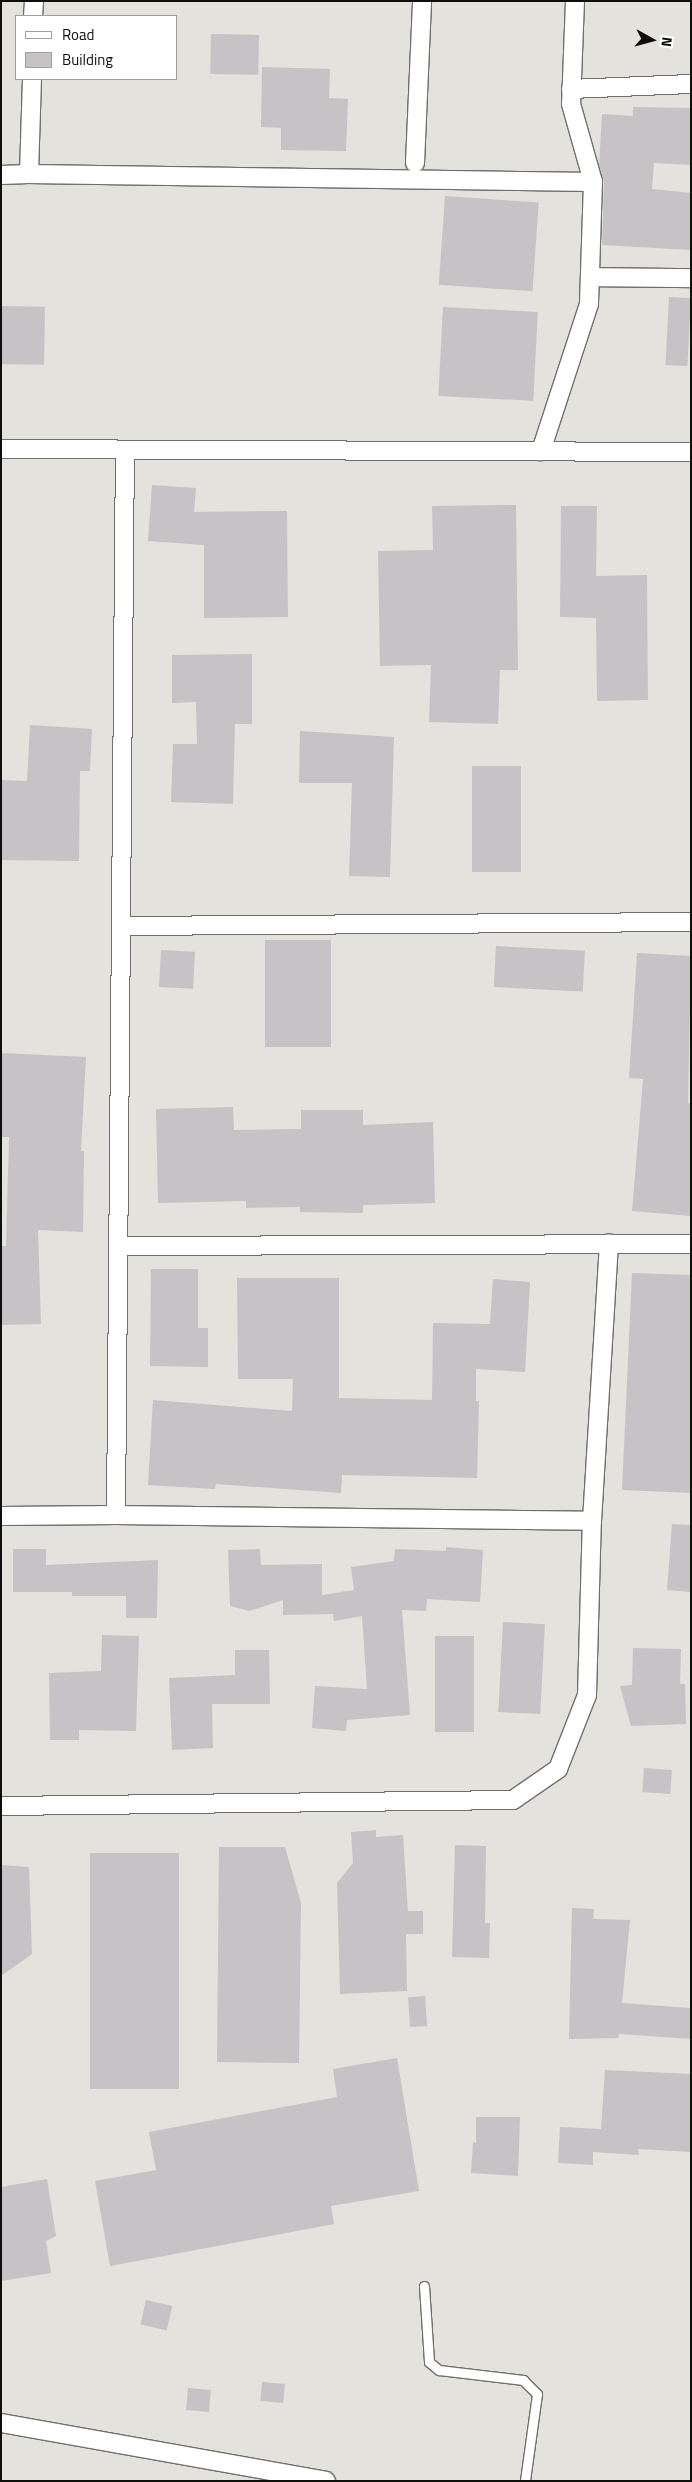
<!DOCTYPE html>
<html>
<head>
<meta charset="utf-8">
<style>
	body { margin:0 }
	#map { position:relative; width:692px; height:2482px; overflow:hidden; background:#e3e2dd; font-family:"Titillium Web",sans-serif }
	div>[style] { position:absolute }
	[style*='--x'] { left:calc(var(--x)*1px); top:calc(var(--y)*1px); width:calc(var(--w)*1px); rotate:calc(var(--a)*1deg) }
	.building>* { inset:0; background:#c7c2c5; transform-origin:0 0 }
	.roads { filter:drop-shadow(1px 0 #706f6a) drop-shadow(-1px 0 #706f6a) drop-shadow(0 1px #706f6a) drop-shadow(0 -1px #706f6a) }
	.lane>* { height:9px; margin:-4.5px; padding:0 4.5px; transform-origin:4.5px; border-radius:4.5px; background:#fff }
	.street>* { height:18px; margin:-9px; padding:0 9px; transform-origin:9px; border-radius:9px; background:#fff }
	span { translate:-50% -50%; white-space:nowrap; text-align:center; line-height:1.15; -webkit-text-stroke:5px #fff; paint-order:stroke }
	.frame { position:absolute; inset:0; border:2px solid #0e0e0c; pointer-events:none }
	.legend { position:absolute; left:15px; top:15px; width:162px; height:65px; box-sizing:border-box; background:#fff; border:1px solid #9f9f9e; margin:0; padding:6px 9px; list-style:none; font-size:15px; color:#0e0e0c }
	.legend li { display:flex; align-items:center; gap:10px; height:25px }
	.legend b { width:25px; border:1px solid #9f9f9e }
	.north { position:absolute; left:627px; top:15px; width:50px; height:50px; -webkit-text-stroke:4px #fff; paint-order:stroke; rotate:97deg; font-size:14px; font-weight:700; line-height:20px; text-align:center; color:#0e0e0c }
	.north::after { content:''; display:block; margin:auto; width:18px; height:22px; background:#0e0e0c; clip-path:polygon(50% 0,100% 100%,50% 72%,0 100%) }
</style>
</head>
<body>
<div id="map">
	<div class="building">
		<i style="left:211px;top:34px;width:48px;height:40px;rotate:1deg"></i>
		<i style="clip-path:polygon(262px 67px,330px 69px,329px 98px,348px 99px,346px 151px,281px 150px,281px 128px,261px 127px)"></i>
		<i style="clip-path:polygon(633px 107px,691px 108px,691px 165px,654px 163px,652px 189px,691px 193px,691px 250px,602px 245px,604px 182px,599px 165px,602px 114px,633px 116px)"></i>
		<i style="left:445px;top:196px;width:94px;height:89px;rotate:4deg"></i>
		<i style="left:669px;top:297px;width:22px;height:68px;rotate:3deg"></i>
		<i style="left:1px;top:306px;width:44px;height:58px;rotate:1deg"></i>
		<i style="left:443px;top:307px;width:95px;height:89px;rotate:3deg"></i>
		<i style="clip-path:polygon(152px 485px,196px 488px,194px 512px,287px 511px,288px 617px,204px 618px,204px 545px,148px 541px)"></i>
		<i style="clip-path:polygon(516px 505px,518px 670px,500px 670px,498px 724px,429px 722px,431px 665px,380px 666px,378px 551px,433px 550px,432px 506px)"></i>
		<i style="clip-path:polygon(561px 506px,597px 506px,596px 576px,647px 575px,648px 700px,597px 701px,596px 618px,560px 617px)"></i>
		<i style="clip-path:polygon(252px 654px,252px 724px,235px 724px,233px 804px,171px 802px,173px 744px,197px 744px,196px 702px,172px 703px,172px 655px)"></i>
		<i style="clip-path:polygon(30px 725px,92px 729px,90px 771px,80px 771px,79px 861px,1px 860px,1px 780px,27px 781px)"></i>
		<i style="clip-path:polygon(300px 731px,394px 737px,390px 877px,349px 876px,352px 783px,299px 783px)"></i>
		<i style="left:472px;top:766px;width:49px;height:106px"></i>
		<i style="left:265px;top:940px;width:66px;height:107px"></i>
		<i style="left:496px;top:946px;width:89px;height:41px;rotate:3deg"></i>
		<i style="left:161px;top:950px;width:34px;height:37px;rotate:3deg"></i>
		<i style="clip-path:polygon(637px 953px,691px 956px,688px 1103px,691px 1103px,691px 1216px,632px 1211px,643px 1079px,629px 1078px)"></i>
		<i style="clip-path:polygon(1px 1053px,86px 1057px,81px 1151px,84px 1151px,83px 1232px,38px 1230px,41px 1324px,1px 1325px,1px 1246px,6px 1246px,9px 1137px,1px 1137px)"></i>
		<i style="clip-path:polygon(233px 1107px,234px 1130px,301px 1129px,301px 1110px,363px 1110px,363px 1125px,433px 1122px,435px 1203px,363px 1205px,363px 1213px,300px 1212px,300px 1207px,246px 1208px,246px 1201px,158px 1203px,156px 1109px)"></i>
		<i style="clip-path:polygon(151px 1269px,198px 1269px,198px 1328px,208px 1328px,208px 1367px,150px 1366px)"></i>
		<i style="clip-path:polygon(632px 1273px,691px 1275px,691px 1493px,622px 1490px)"></i>
		<i style="clip-path:polygon(237px 1278px,339px 1278px,339px 1398px,432px 1400px,433px 1323px,490px 1324px,493px 1279px,530px 1282px,525px 1372px,476px 1369px,476px 1401px,479px 1401px,477px 1478px,342px 1475px,341px 1493px,216px 1484px,215px 1489px,148px 1485px,153px 1400px,292px 1411px,293px 1379px,238px 1379px)"></i>
		<i style="clip-path:polygon(672px 1524px,691px 1525px,691px 1592px,667px 1590px)"></i>
		<i style="clip-path:polygon(446px 1547px,483px 1550px,480px 1602px,427px 1599px,426px 1611px,402px 1610px,410px 1715px,347px 1720px,346px 1731px,312px 1728px,315px 1686px,367px 1689px,362px 1616px,334px 1621px,333px 1614px,283px 1615px,283px 1600px,249px 1611px,230px 1606px,228px 1550px,260px 1549px,261px 1565px,322px 1564px,322px 1595px,354px 1590px,351px 1567px,394px 1561px,395px 1549px,446px 1551px)"></i>
		<i style="clip-path:polygon(13px 1549px,46px 1549px,46px 1565px,158px 1560px,157px 1618px,126px 1618px,126px 1596px,72px 1596px,72px 1592px,13px 1592px)"></i>
		<i style="left:503px;top:1622px;width:42px;height:90px;rotate:3deg"></i>
		<i style="clip-path:polygon(102px 1635px,139px 1636px,136px 1731px,79px 1730px,79px 1740px,50px 1740px,49px 1673px,101px 1671px)"></i>
		<i style="left:435px;top:1636px;width:39px;height:96px"></i>
		<i style="clip-path:polygon(633px 1648px,681px 1649px,680px 1684px,685px 1684px,686px 1724px,631px 1726px,620px 1686px,632px 1685px)"></i>
		<i style="clip-path:polygon(235px 1650px,269px 1650px,270px 1704px,212px 1704px,213px 1748px,172px 1750px,169px 1678px,235px 1675px)"></i>
		<i style="left:644px;top:1768px;width:28px;height:24px;rotate:4deg"></i>
		<i style="clip-path:polygon(376px 1830px,376px 1837px,403px 1835px,408px 1911px,423px 1911px,423px 1934px,406px 1934px,407px 1991px,340px 1994px,337px 1883px,353px 1863px,351px 1832px)"></i>
		<i style="clip-path:polygon(455px 1845px,486px 1846px,485px 1923px,490px 1923px,489px 1958px,452px 1957px)"></i>
		<i style="clip-path:polygon(219px 1847px,285px 1847px,301px 1903px,299px 2063px,217px 2062px)"></i>
		<i style="left:179px;top:1853px;width:236px;height:89px;rotate:90deg"></i>
		<i style="clip-path:polygon(1px 1865px,29px 1867px,32px 1954px,1px 1976px)"></i>
		<i style="clip-path:polygon(572px 1908px,594px 1909px,593px 1919px,630px 1920px,622px 2003px,691px 2008px,691px 2039px,619px 2034px,618px 2038px,569px 2039px)"></i>
		<i style="left:425px;top:1996px;width:30px;height:17px;rotate:86deg"></i>
		<i style="clip-path:polygon(397px 2058px,419px 2191px,331px 2206px,334px 2224px,110px 2266px,95px 2181px,156px 2170px,149px 2132px,337px 2097px,333px 2069px)"></i>
		<i style="clip-path:polygon(605px 2070px,691px 2074px,691px 2152px,638px 2149px,639px 2155px,593px 2152px,593px 2165px,558px 2163px,560px 2127px,601px 2129px)"></i>
		<i style="clip-path:polygon(476px 2117px,520px 2117px,518px 2176px,471px 2173px,473px 2142px,476px 2143px)"></i>
		<i style="clip-path:polygon(47px 2179px,56px 2236px,46px 2241px,51px 2273px,1px 2281px,1px 2187px)"></i>
		<i style="left:146px;top:2300px;width:27px;height:25px;rotate:13deg"></i>
		<i style="left:262px;top:2382px;width:23px;height:19px;rotate:5deg"></i>
		<i style="left:188px;top:2388px;width:23px;height:22px;rotate:5deg"></i>
	</div>
	<div class="roads">
		<div class="lane">
			<i style="--x:424;--y:2286;--w:76;--a:86.2"></i>
			<i style="--x:429;--y:2362;--w:13;--a:39"></i>
			<i style="--x:439;--y:2370;--w:85;--a:6.8"></i>
			<i style="--x:523;--y:2380;--w:20;--a:45"></i>
			<i style="--x:537;--y:2394;--w:88;--a:97.9"></i>
		</div>
		<div class="street">
			<i style="--x:575;--y:1;--w:103;--a:92.2"></i>
			<i style="--x:571;--y:104;--w:81;--a:74.2"></i>
			<i style="--x:33;--y:16;--w:15;--a:-86"></i>
			<i style="--x:571;--y:89;--w:120;--a:-2.4"></i>
			<i style="--x:415;--y:163;--w:162;--a:-87.5"></i>
			<i style="--x:29;--y:174;--w:564;--a:0.81"></i>
			<i style="--x:593;--y:182;--w:122;--a:91.9"></i>
			<i style="--x:589;--y:304;--w:155;--a:108.1"></i>
			<i style="--x:1;--y:175;--w:28;--a:-2"></i>
			<i style="--x:29;--y:174;--w:95;--a:-88.2"></i>
			<i style="--x:590;--y:277;--w:101;--a:0.6"></i>
			<i style="--x:1;--y:449;--w:690;--a:0.25"></i>
			<i style="--x:121;--y:926;--w:570;--a:-0.4"></i>
			<i style="--x:119;--y:1246;--w:572;--a:-0.2"></i>
			<i style="--x:116;--y:1515;--w:476;--a:0.7"></i>
			<i style="--x:592;--y:1521;--w:278;--a:-86.5"></i>
			<i style="--x:1;--y:1516;--w:115;--a:-0.5"></i>
			<i style="--x:116;--y:1515;--w:1065;--a:-89.52"></i>
			<i style="--x:1;--y:1806;--w:512;--a:-0.67"></i>
			<i style="--x:513;--y:1800;--w:55;--a:-34.6"></i>
			<i style="--x:558;--y:1769;--w:79;--a:-68.6"></i>
			<i style="--x:587;--y:1695;--w:174;--a:-88.4"></i>
			<i style="--x:1;--y:2423;--w:330;--a:10.1"></i>
		</div>
	</div>
	<div class="frame"></div>
	<ul class="legend">
	<li><b style="height:6px;background:#fff"></b>Road</li>
	<li><b style="height:14px;background:#c7c2c5"></b>Building</li>
	</ul>
	<div class="north">N</div>
</div>
</body>
</html>
